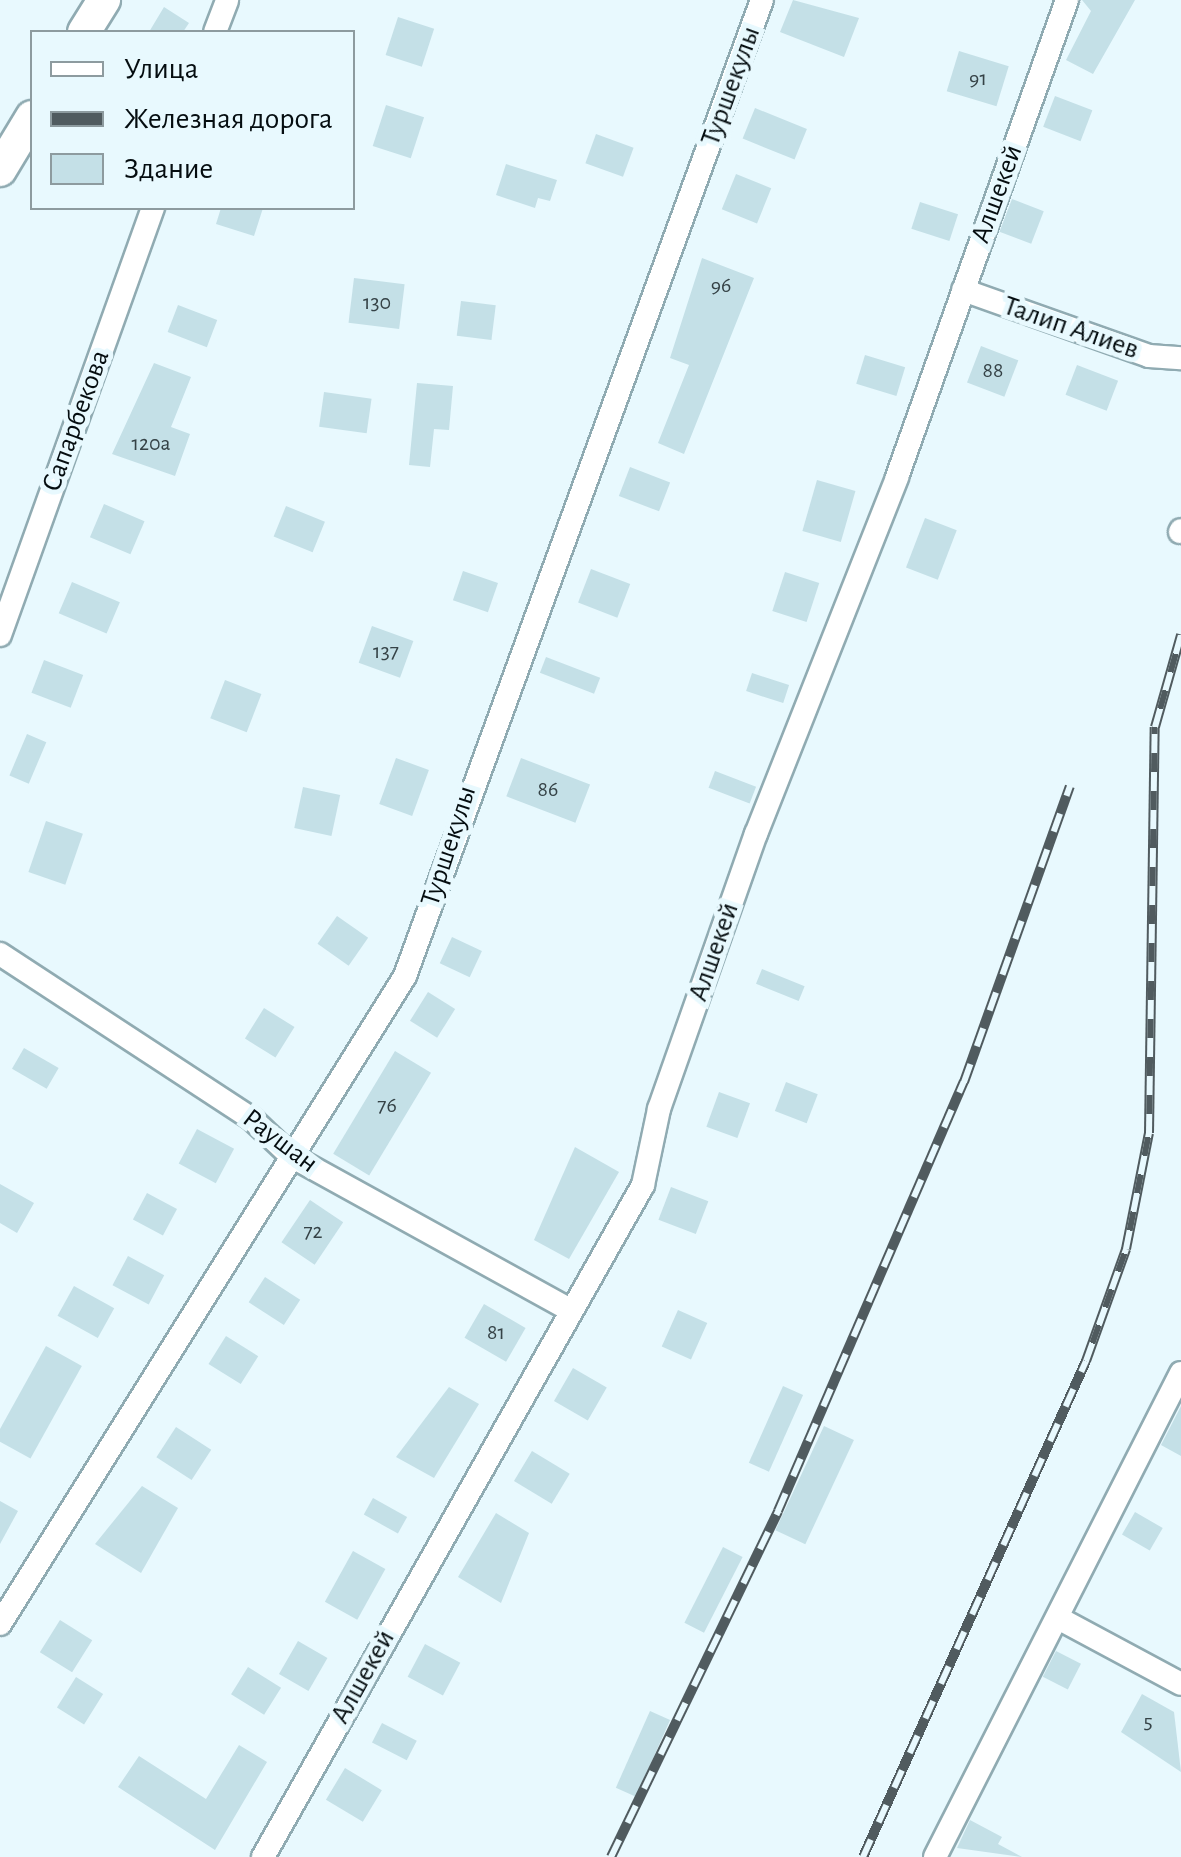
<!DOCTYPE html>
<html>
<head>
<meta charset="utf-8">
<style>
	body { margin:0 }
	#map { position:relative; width:1181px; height:1857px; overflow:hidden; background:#e8f9fe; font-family:"Alegreya Sans",sans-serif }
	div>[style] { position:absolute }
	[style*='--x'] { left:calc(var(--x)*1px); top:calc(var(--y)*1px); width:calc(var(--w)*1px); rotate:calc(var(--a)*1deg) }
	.building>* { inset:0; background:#c4e0e7; transform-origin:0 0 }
	.roads { filter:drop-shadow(2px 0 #90abb2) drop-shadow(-2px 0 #90abb2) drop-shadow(0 2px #90abb2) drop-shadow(0 -2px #90abb2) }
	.minor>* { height:22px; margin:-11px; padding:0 11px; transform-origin:11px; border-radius:11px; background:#fff }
	.secondary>* { height:32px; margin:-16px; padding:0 16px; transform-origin:16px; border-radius:16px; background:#fff }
	.rail>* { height:10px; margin-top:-5px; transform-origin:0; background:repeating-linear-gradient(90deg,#e8f9fe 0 19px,#505b5f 0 38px); box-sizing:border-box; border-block:2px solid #505b5f }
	span { translate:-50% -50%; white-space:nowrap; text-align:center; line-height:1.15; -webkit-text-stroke:10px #e8f9fe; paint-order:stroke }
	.number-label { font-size:22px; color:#354246 }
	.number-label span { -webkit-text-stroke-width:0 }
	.street-label { font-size:28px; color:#050d10 }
	.legend { position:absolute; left:30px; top:30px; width:325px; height:180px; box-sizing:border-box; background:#e8f9fe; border:2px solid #8d9b9f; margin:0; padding:12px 18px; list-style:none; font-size:30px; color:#050d10 }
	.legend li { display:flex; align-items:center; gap:20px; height:50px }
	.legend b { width:50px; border:2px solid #8d9b9f }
</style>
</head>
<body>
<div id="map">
	<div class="building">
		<i style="clip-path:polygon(793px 0,859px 18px,844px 57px,780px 32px)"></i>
		<i style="clip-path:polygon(1082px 0,1135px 0,1093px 74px,1066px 60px,1091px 11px)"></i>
		<i style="clip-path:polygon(164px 7px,189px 23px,183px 32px,149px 32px)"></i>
		<i style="left:398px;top:17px;width:38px;height:40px;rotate:18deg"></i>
		<i style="left:959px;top:51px;width:52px;height:42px;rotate:17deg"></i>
		<i style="left:1055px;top:96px;width:40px;height:33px;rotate:21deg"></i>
		<i style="left:386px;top:105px;width:40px;height:43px;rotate:18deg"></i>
		<i style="left:755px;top:108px;width:56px;height:33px;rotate:22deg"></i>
		<i style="left:596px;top:134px;width:40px;height:31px;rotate:20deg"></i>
		<i style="clip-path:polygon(506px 164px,557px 180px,550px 201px,538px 198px,535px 208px,496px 195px)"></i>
		<i style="left:736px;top:174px;width:38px;height:38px;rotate:22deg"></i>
		<i style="left:1012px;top:199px;width:34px;height:35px;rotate:21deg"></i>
		<i style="left:920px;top:202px;width:40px;height:28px;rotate:18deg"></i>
		<i style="clip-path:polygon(221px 208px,263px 208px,254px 236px,216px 224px)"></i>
		<i style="clip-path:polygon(702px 258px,754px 278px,684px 454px,658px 443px,689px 365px,670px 358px)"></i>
		<i style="left:354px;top:278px;width:51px;height:45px;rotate:7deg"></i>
		<i style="left:461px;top:301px;width:35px;height:35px;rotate:7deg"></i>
		<i style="left:178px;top:305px;width:42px;height:29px;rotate:21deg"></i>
		<i style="left:981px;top:346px;width:40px;height:39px;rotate:21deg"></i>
		<i style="left:865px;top:355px;width:42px;height:30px;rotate:17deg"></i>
		<i style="clip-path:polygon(154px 363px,191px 377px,171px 427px,190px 434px,175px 476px,112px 454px)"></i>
		<i style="left:1077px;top:365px;width:44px;height:32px;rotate:21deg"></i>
		<i style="clip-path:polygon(417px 383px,453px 386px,449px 430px,434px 429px,430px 467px,409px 465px)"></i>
		<i style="left:324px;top:392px;width:48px;height:35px;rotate:8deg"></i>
		<i style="left:630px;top:467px;width:43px;height:31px;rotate:21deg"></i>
		<i style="left:817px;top:480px;width:40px;height:53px;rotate:16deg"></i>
		<i style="left:104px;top:504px;width:44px;height:36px;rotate:23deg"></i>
		<i style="left:286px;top:506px;width:42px;height:33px;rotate:22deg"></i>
		<i style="left:925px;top:518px;width:34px;height:53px;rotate:21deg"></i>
		<i style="left:591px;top:569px;width:42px;height:36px;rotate:21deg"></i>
		<i style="left:463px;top:571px;width:37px;height:31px;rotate:19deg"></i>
		<i style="left:785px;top:572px;width:36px;height:41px;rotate:18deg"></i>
		<i style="left:72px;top:582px;width:52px;height:34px;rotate:23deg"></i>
		<i style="left:372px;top:626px;width:44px;height:39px;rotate:20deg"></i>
		<i style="left:546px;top:657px;width:58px;height:17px;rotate:21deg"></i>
		<i style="left:44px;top:660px;width:42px;height:35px;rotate:21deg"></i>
		<i style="left:752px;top:673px;width:39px;height:19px;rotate:18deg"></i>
		<i style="left:225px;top:680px;width:39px;height:41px;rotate:21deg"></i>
		<i style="left:27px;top:734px;width:21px;height:45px;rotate:23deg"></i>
		<i style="left:396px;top:758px;width:35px;height:49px;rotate:20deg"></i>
		<i style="left:521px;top:758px;width:74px;height:41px;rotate:21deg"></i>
		<i style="left:715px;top:771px;width:44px;height:18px;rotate:21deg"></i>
		<i style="left:303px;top:787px;width:38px;height:42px;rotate:12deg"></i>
		<i style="left:46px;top:821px;width:39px;height:54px;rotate:19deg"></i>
		<i style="left:337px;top:916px;width:38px;height:34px;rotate:35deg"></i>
		<i style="left:452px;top:937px;width:33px;height:29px;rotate:25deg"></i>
		<i style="left:762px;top:969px;width:46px;height:16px;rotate:22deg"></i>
		<i style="left:428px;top:992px;width:32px;height:34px;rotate:32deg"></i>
		<i style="left:264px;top:1008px;width:36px;height:36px;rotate:32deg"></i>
		<i style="left:24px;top:1048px;width:40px;height:24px;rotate:30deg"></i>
		<i style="left:395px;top:1051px;width:42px;height:120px;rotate:31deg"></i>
		<i style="left:786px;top:1082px;width:34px;height:31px;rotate:21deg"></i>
		<i style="left:719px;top:1092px;width:33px;height:37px;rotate:20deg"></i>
		<i style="left:197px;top:1129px;width:42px;height:39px;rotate:28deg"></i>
		<i style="clip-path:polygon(575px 1147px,619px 1172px,569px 1259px,534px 1240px)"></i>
		<i style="clip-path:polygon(0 1184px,34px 1203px,17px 1233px,0 1223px)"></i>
		<i style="left:671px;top:1187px;width:40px;height:35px;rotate:21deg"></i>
		<i style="left:147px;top:1193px;width:34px;height:30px;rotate:28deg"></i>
		<i style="left:310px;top:1200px;width:40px;height:51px;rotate:34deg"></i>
		<i style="left:128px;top:1256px;width:41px;height:33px;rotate:28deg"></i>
		<i style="left:265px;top:1277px;width:42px;height:30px;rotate:33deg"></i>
		<i style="left:74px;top:1286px;width:46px;height:34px;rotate:29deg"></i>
		<i style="left:484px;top:1304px;width:48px;height:39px;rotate:30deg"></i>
		<i style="left:678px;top:1310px;width:32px;height:40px;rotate:24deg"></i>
		<i style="left:226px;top:1336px;width:38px;height:33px;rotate:32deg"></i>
		<i style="left:46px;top:1346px;width:41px;height:106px;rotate:29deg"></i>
		<i style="left:573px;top:1368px;width:39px;height:38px;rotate:30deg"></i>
		<i style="left:783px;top:1386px;width:22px;height:84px;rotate:24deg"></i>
		<i style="clip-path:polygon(449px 1387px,479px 1404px,434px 1478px,396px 1457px)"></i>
		<i style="clip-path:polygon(1181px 1406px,1181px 1456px,1161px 1445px)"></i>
		<i style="left:824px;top:1426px;width:33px;height:115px;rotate:25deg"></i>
		<i style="left:176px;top:1427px;width:42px;height:36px;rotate:33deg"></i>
		<i style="left:532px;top:1451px;width:44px;height:35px;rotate:31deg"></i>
		<i style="clip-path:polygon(142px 1486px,178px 1508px,141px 1573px,95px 1544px)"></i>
		<i style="left:373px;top:1498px;width:39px;height:19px;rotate:29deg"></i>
		<i style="clip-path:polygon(0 1501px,18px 1511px,0 1544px)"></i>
		<i style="left:1135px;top:1512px;width:32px;height:26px;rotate:30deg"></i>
		<i style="clip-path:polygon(496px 1513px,529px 1533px,501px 1603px,458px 1577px)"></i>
		<i style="left:723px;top:1547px;width:22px;height:85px;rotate:27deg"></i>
		<i style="left:353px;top:1551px;width:37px;height:58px;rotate:29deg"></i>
		<i style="left:60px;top:1620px;width:38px;height:38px;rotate:32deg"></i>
		<i style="left:298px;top:1641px;width:34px;height:38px;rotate:30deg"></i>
		<i style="left:425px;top:1644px;width:40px;height:37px;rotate:28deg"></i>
		<i style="left:1056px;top:1651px;width:28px;height:29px;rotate:27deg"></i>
		<i style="left:248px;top:1667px;width:39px;height:32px;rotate:32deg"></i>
		<i style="left:76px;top:1677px;width:32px;height:36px;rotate:32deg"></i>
		<i style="clip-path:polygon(1142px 1694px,1174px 1712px,1181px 1772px,1121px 1732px)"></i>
		<i style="left:650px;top:1711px;width:22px;height:84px;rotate:24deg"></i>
		<i style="left:382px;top:1723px;width:39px;height:22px;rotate:27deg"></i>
		<i style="clip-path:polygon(239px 1745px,267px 1762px,215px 1850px,118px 1787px,139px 1756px,206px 1799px)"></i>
		<i style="left:345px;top:1768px;width:43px;height:37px;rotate:31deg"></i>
		<i style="clip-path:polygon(970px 1820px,1002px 1837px,998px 1844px,1022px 1857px,957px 1848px)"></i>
	</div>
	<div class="roads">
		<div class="minor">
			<i style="--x:215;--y:32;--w:34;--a:-69"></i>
			<i style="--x:963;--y:290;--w:197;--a:19.5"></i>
			<i style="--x:1149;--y:356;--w:32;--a:4"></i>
			<i style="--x:1180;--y:532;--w:2;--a:-63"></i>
			<i style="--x:0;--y:635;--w:454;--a:-70.3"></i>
			<i style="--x:0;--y:954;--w:301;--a:33.2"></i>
			<i style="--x:252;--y:1119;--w:54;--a:43.5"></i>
			<i style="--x:291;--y:1156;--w:319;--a:28.9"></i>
			<i style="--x:1060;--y:1619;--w:137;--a:28.2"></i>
			<i style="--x:0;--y:1624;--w:764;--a:-57.99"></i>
			<i style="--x:405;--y:976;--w:1039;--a:-69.91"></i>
			<i style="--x:263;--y:1857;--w:772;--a:-60.51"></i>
			<i style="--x:643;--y:1185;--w:78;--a:-78.1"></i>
			<i style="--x:659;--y:1109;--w:292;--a:-70.6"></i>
			<i style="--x:756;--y:834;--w:384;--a:-68.4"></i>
			<i style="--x:897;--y:477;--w:506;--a:-70.38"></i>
			<i style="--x:935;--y:1857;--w:543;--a:-63.06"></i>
		</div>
		<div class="secondary">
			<i style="--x:84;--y:32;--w:38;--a:-58"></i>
			<i style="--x:0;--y:170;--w:62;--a:-58.9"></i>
		</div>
	</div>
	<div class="rail">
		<i style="--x:611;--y:1857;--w:384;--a:-64.2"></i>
		<i style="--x:778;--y:1511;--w:468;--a:-66.6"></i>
		<i style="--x:964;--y:1082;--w:314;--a:-70.3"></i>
		<i style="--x:863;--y:1857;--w:544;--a:-65.79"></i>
		<i style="--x:1086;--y:1361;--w:119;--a:-70.3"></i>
		<i style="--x:1126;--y:1249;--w:118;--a:-78.8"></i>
		<i style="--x:1149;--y:1133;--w:406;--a:-89.2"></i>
		<i style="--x:1155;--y:727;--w:96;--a:-74.2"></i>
	</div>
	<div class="number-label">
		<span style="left:978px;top:79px">91</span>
		<span style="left:721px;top:286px">96</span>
		<span style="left:377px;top:303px">130</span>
		<span style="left:993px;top:371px">88</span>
		<span style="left:151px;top:444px">120а</span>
		<span style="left:386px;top:652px">137</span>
		<span style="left:548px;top:790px">86</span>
		<span style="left:387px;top:1106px">76</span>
		<span style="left:313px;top:1232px">72</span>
		<span style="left:496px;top:1333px">81</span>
		<span style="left:1148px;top:1722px">5</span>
	</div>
	<div class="street-label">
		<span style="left:731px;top:86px;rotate:-70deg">Туршекулы</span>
		<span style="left:997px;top:194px;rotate:-70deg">Алшекей</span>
		<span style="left:1071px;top:328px;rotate:19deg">Талип Алиев</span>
		<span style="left:76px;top:421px;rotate:-70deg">Сапарбекова</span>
		<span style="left:449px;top:846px;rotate:-72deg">Туршекулы</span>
		<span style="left:714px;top:952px;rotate:-71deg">Алшекей</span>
		<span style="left:280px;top:1141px;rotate:37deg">Раушан</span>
		<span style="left:363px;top:1677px;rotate:-61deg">Алшекей</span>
	</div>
	<ul class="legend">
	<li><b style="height:12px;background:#fff"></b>Улица</li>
	<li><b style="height:12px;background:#505b5f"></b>Железная дорога</li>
	<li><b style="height:28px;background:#c4e0e7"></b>Здание</li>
	</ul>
</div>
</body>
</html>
